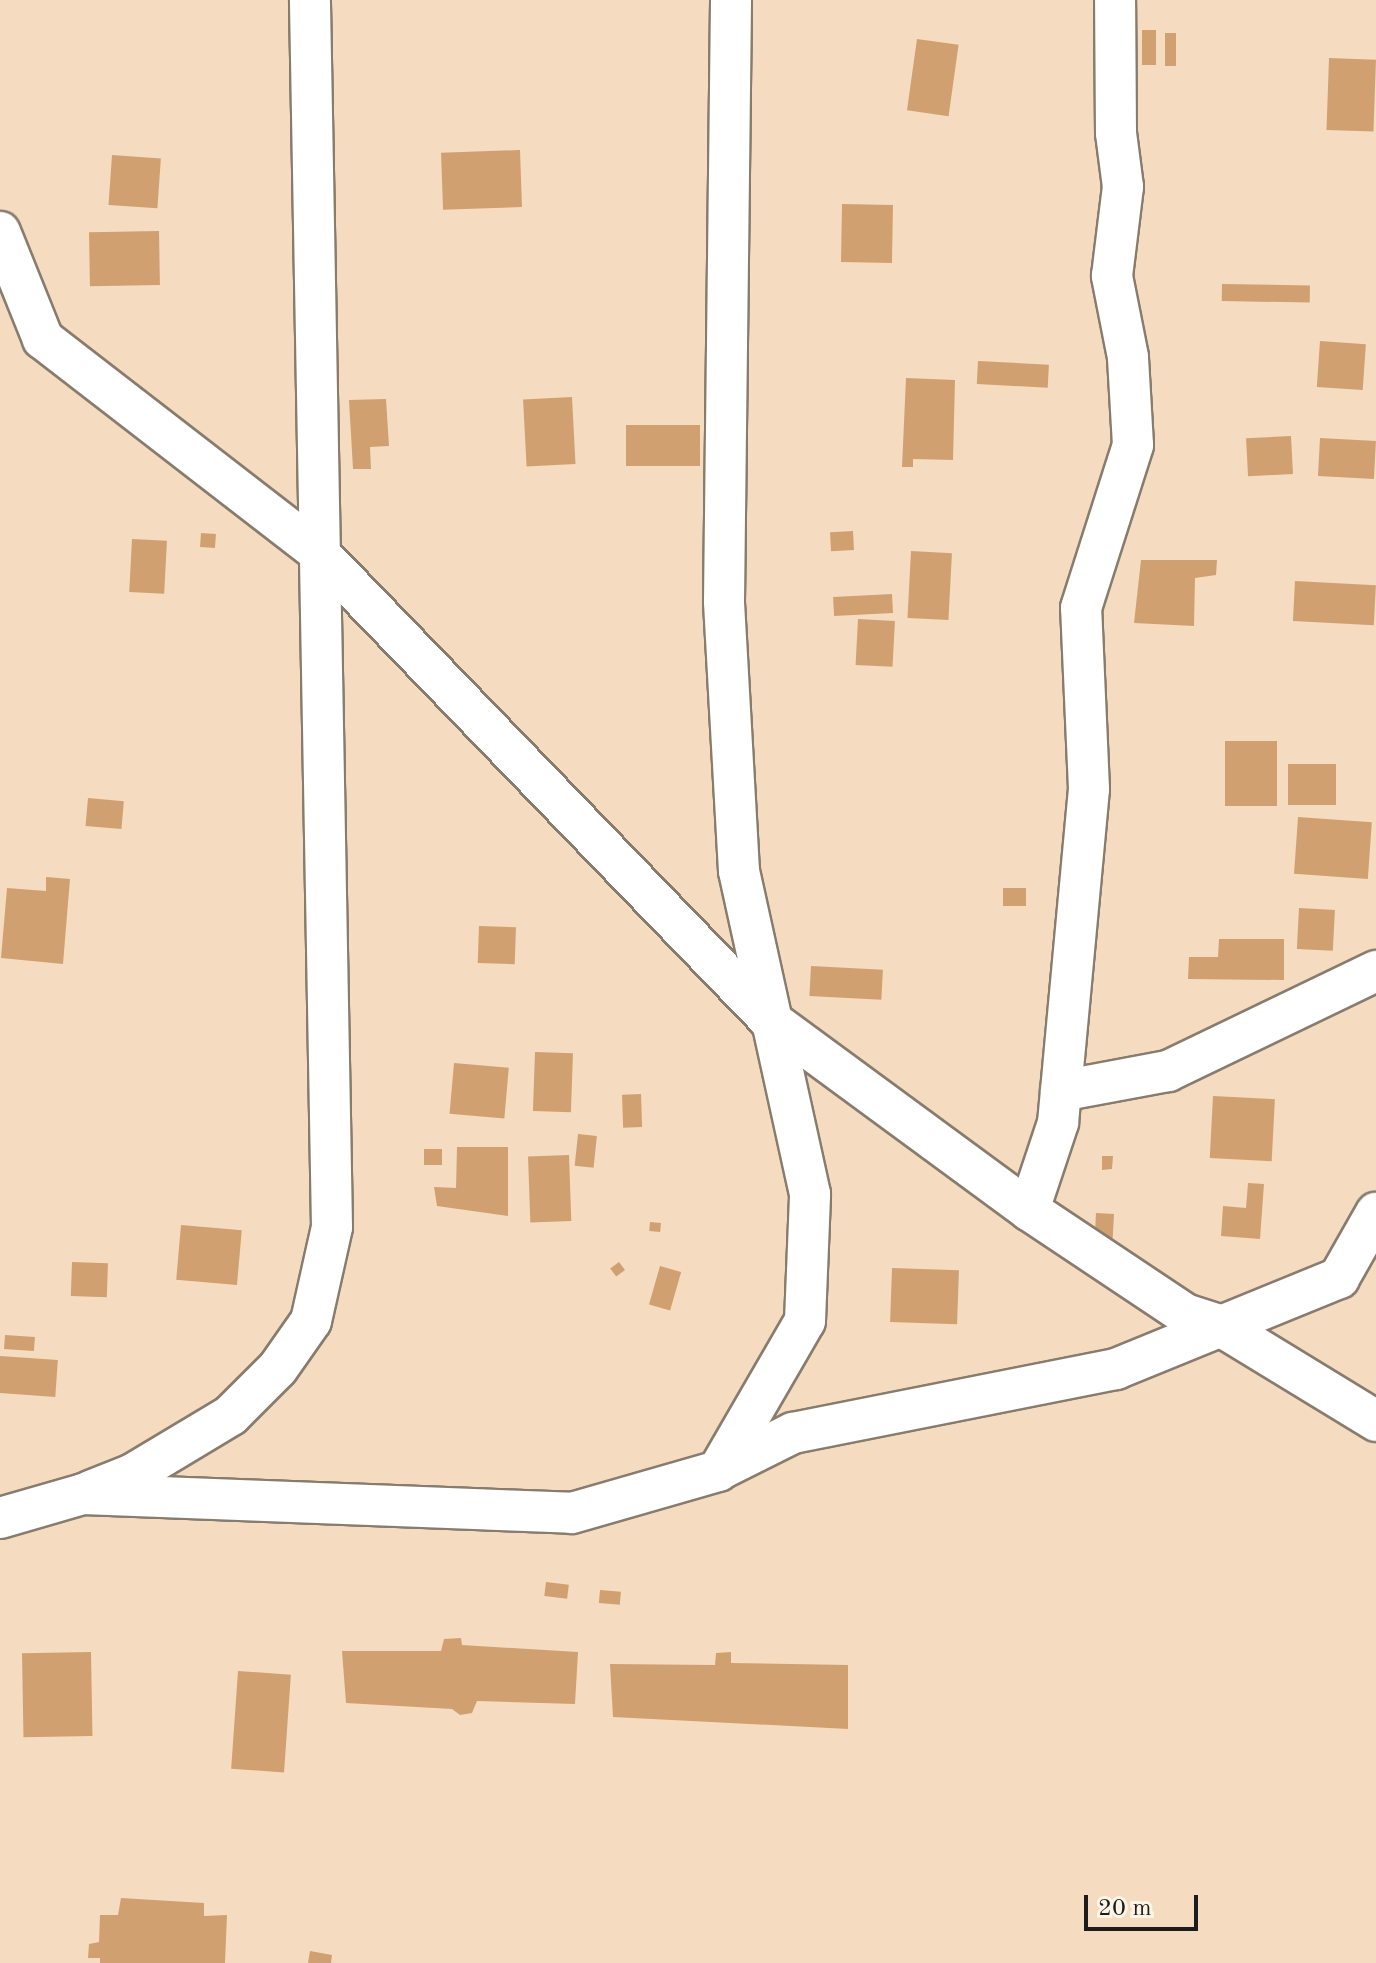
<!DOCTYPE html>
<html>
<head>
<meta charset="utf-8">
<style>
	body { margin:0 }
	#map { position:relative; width:1376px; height:1963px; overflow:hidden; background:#f5dcc0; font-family:"Old Standard TT",serif }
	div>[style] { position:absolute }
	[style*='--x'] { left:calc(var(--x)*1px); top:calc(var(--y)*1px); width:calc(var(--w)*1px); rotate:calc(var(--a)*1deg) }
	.building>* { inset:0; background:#d1a071; transform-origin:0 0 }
	.roads { filter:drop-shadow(2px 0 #887c6e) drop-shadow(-2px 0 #887c6e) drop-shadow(0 2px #887c6e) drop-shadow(0 -2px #887c6e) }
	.street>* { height:40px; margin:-20px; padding:0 20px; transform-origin:20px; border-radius:20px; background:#fff }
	span { translate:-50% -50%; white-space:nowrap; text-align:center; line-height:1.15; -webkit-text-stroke:6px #fcf5e5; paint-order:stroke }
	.scale { position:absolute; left:1084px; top:1895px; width:114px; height:36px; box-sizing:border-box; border:4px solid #1c1c1c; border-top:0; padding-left:10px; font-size:24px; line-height:28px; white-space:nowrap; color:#1c1c1c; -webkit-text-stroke:6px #fcf5e5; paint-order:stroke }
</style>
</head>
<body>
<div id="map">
	<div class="building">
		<i style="left:1142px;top:30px;width:14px;height:35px"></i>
		<i style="left:1165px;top:33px;width:11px;height:33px"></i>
		<i style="left:917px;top:39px;width:42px;height:72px;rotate:8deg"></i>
		<i style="left:1329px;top:58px;width:47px;height:72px;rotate:2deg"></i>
		<i style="left:520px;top:150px;width:57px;height:79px;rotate:88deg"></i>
		<i style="left:112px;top:155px;width:49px;height:50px;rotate:4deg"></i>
		<i style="left:842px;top:204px;width:51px;height:58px;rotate:1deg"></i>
		<i style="left:159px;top:231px;width:54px;height:70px;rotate:89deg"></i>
		<i style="left:1222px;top:284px;width:88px;height:17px;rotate:1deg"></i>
		<i style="left:1320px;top:341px;width:46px;height:46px;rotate:4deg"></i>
		<i style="left:978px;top:361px;width:71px;height:23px;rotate:3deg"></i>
		<i style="clip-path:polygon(906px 378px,955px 380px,953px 460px,913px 459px,913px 467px,902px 467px)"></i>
		<i style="left:572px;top:397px;width:67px;height:49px;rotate:87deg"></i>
		<i style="clip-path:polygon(386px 399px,389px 446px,370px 447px,371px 469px,353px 469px,349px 400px)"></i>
		<i style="left:626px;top:425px;width:74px;height:41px"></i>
		<i style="left:1291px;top:436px;width:38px;height:45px;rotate:87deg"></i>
		<i style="left:1320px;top:438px;width:56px;height:38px;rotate:3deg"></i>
		<i style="left:853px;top:531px;width:19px;height:23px;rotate:87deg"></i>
		<i style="left:201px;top:533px;width:15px;height:14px;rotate:4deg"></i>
		<i style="left:132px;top:539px;width:35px;height:53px;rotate:3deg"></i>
		<i style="left:911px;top:551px;width:41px;height:67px;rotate:3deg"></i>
		<i style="clip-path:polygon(1141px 560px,1217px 560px,1216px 575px,1195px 578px,1194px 626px,1134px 623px)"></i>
		<i style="left:1295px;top:581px;width:81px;height:40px;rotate:3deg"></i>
		<i style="left:892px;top:594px;width:19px;height:59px;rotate:87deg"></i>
		<i style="left:858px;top:619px;width:37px;height:46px;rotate:3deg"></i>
		<i style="left:1225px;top:741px;width:52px;height:65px"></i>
		<i style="left:1288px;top:764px;width:48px;height:41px"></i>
		<i style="left:88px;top:798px;width:36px;height:28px;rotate:5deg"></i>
		<i style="left:1298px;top:817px;width:74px;height:57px;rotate:4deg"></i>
		<i style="clip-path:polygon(46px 877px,70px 879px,63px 964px,1px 958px,7px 888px,46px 891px)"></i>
		<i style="left:1003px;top:888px;width:23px;height:18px"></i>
		<i style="left:1299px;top:908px;width:36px;height:41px;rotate:3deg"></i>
		<i style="left:479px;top:926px;width:37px;height:37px;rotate:2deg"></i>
		<i style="clip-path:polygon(1219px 939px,1284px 939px,1284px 980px,1188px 979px,1189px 957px,1218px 957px)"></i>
		<i style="left:811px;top:966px;width:72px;height:30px;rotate:3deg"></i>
		<i style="left:535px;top:1052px;width:38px;height:59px;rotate:2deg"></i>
		<i style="left:454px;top:1063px;width:55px;height:51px;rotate:5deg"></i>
		<i style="left:641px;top:1094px;width:33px;height:19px;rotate:88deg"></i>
		<i style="left:1213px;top:1096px;width:62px;height:62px;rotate:3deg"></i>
		<i style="left:578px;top:1134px;width:19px;height:32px;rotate:6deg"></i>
		<i style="clip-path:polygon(457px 1147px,508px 1147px,508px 1216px,437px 1206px,434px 1187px,456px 1188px)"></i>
		<i style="left:424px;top:1149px;width:18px;height:16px"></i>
		<i style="left:569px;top:1155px;width:66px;height:41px;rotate:88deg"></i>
		<i style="clip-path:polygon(1102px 1156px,1113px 1156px,1112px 1169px,1102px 1170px)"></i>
		<i style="clip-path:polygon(1248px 1183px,1264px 1184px,1260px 1239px,1221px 1236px,1223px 1206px,1246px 1208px)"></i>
		<i style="left:1096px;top:1213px;width:18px;height:24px;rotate:3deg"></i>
		<i style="left:650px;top:1222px;width:11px;height:9px;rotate:5deg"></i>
		<i style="left:181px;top:1225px;width:61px;height:55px;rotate:5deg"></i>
		<i style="left:72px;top:1262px;width:36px;height:34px;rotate:2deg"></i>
		<i style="left:619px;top:1262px;width:10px;height:11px;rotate:53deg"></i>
		<i style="left:660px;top:1266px;width:22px;height:40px;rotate:16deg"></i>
		<i style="left:892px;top:1268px;width:67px;height:54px;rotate:2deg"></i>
		<i style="left:5px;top:1335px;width:30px;height:14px;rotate:4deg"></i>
		<i style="left:0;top:1356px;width:58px;height:37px;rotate:4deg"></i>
		<i style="left:546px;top:1582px;width:23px;height:14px;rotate:7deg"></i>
		<i style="left:600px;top:1590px;width:21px;height:13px;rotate:5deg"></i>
		<i style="clip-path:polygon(461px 1638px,462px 1645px,578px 1652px,575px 1704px,477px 1701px,472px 1713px,460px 1715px,452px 1709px,346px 1703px,342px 1651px,441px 1651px,444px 1639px)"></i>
		<i style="left:91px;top:1652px;width:84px;height:69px;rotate:89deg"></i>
		<i style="clip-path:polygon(731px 1652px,731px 1663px,848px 1665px,848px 1729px,613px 1717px,610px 1664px,715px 1665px,716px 1653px)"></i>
		<i style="left:238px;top:1671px;width:53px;height:98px;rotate:4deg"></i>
		<i style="clip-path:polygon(121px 1898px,204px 1903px,204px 1916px,227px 1915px,225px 1963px,100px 1963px,100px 1958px,88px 1958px,89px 1944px,99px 1942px,100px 1915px,118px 1915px)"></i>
		<i style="clip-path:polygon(310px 1951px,332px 1955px,331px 1963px,308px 1963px)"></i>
	</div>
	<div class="roads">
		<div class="street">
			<i style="--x:0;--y:232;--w:115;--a:68.1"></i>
			<i style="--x:43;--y:339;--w:345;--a:37.7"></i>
			<i style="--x:316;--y:550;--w:652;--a:45.99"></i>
			<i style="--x:769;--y:1019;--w:323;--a:36.3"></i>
			<i style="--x:1029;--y:1210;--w:187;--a:33.7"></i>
			<i style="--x:1185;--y:1314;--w:36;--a:18"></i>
			<i style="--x:1219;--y:1325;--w:184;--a:31.4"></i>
			<i style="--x:1061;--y:1091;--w:109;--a:-10.6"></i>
			<i style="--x:1168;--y:1071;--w:231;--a:-25.7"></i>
			<i style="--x:1029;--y:1210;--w:92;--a:-71.6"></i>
			<i style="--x:1058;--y:1123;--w:335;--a:-84.7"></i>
			<i style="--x:1089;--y:789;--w:181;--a:-92.5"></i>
			<i style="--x:1081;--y:608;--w:171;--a:-72.3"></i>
			<i style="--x:1133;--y:445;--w:88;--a:-93.3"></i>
			<i style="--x:1128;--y:357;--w:83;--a:-101.2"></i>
			<i style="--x:1112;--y:276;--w:90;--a:-83"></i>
			<i style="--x:1123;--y:187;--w:54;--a:-97.4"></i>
			<i style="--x:1116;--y:133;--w:133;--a:-90.4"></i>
			<i style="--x:719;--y:1470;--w:83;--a:-26.6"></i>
			<i style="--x:793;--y:1433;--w:329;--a:-11.2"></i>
			<i style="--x:1116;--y:1369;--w:241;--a:-22.2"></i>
			<i style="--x:1339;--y:1278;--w:75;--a:-60.4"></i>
			<i style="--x:90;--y:1491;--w:46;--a:-21.6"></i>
			<i style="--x:133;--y:1474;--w:114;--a:-31"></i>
			<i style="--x:231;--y:1415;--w:66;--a:-45"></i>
			<i style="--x:278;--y:1368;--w:57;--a:-54.9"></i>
			<i style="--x:311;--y:1321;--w:96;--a:-77.4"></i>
			<i style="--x:332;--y:1227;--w:1227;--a:-91.03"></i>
			<i style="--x:0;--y:1518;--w:86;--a:-16.1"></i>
			<i style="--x:83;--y:1494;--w:489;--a:2.2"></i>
			<i style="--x:572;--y:1513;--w:152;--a:-16"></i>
			<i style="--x:718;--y:1471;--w:173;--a:-59.9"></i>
			<i style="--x:805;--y:1321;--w:127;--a:-87.7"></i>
			<i style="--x:810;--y:1194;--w:331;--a:-102.4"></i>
			<i style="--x:739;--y:871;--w:270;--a:-93.2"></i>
			<i style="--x:724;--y:601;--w:601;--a:-89.33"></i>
		</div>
	</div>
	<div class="scale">20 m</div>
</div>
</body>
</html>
